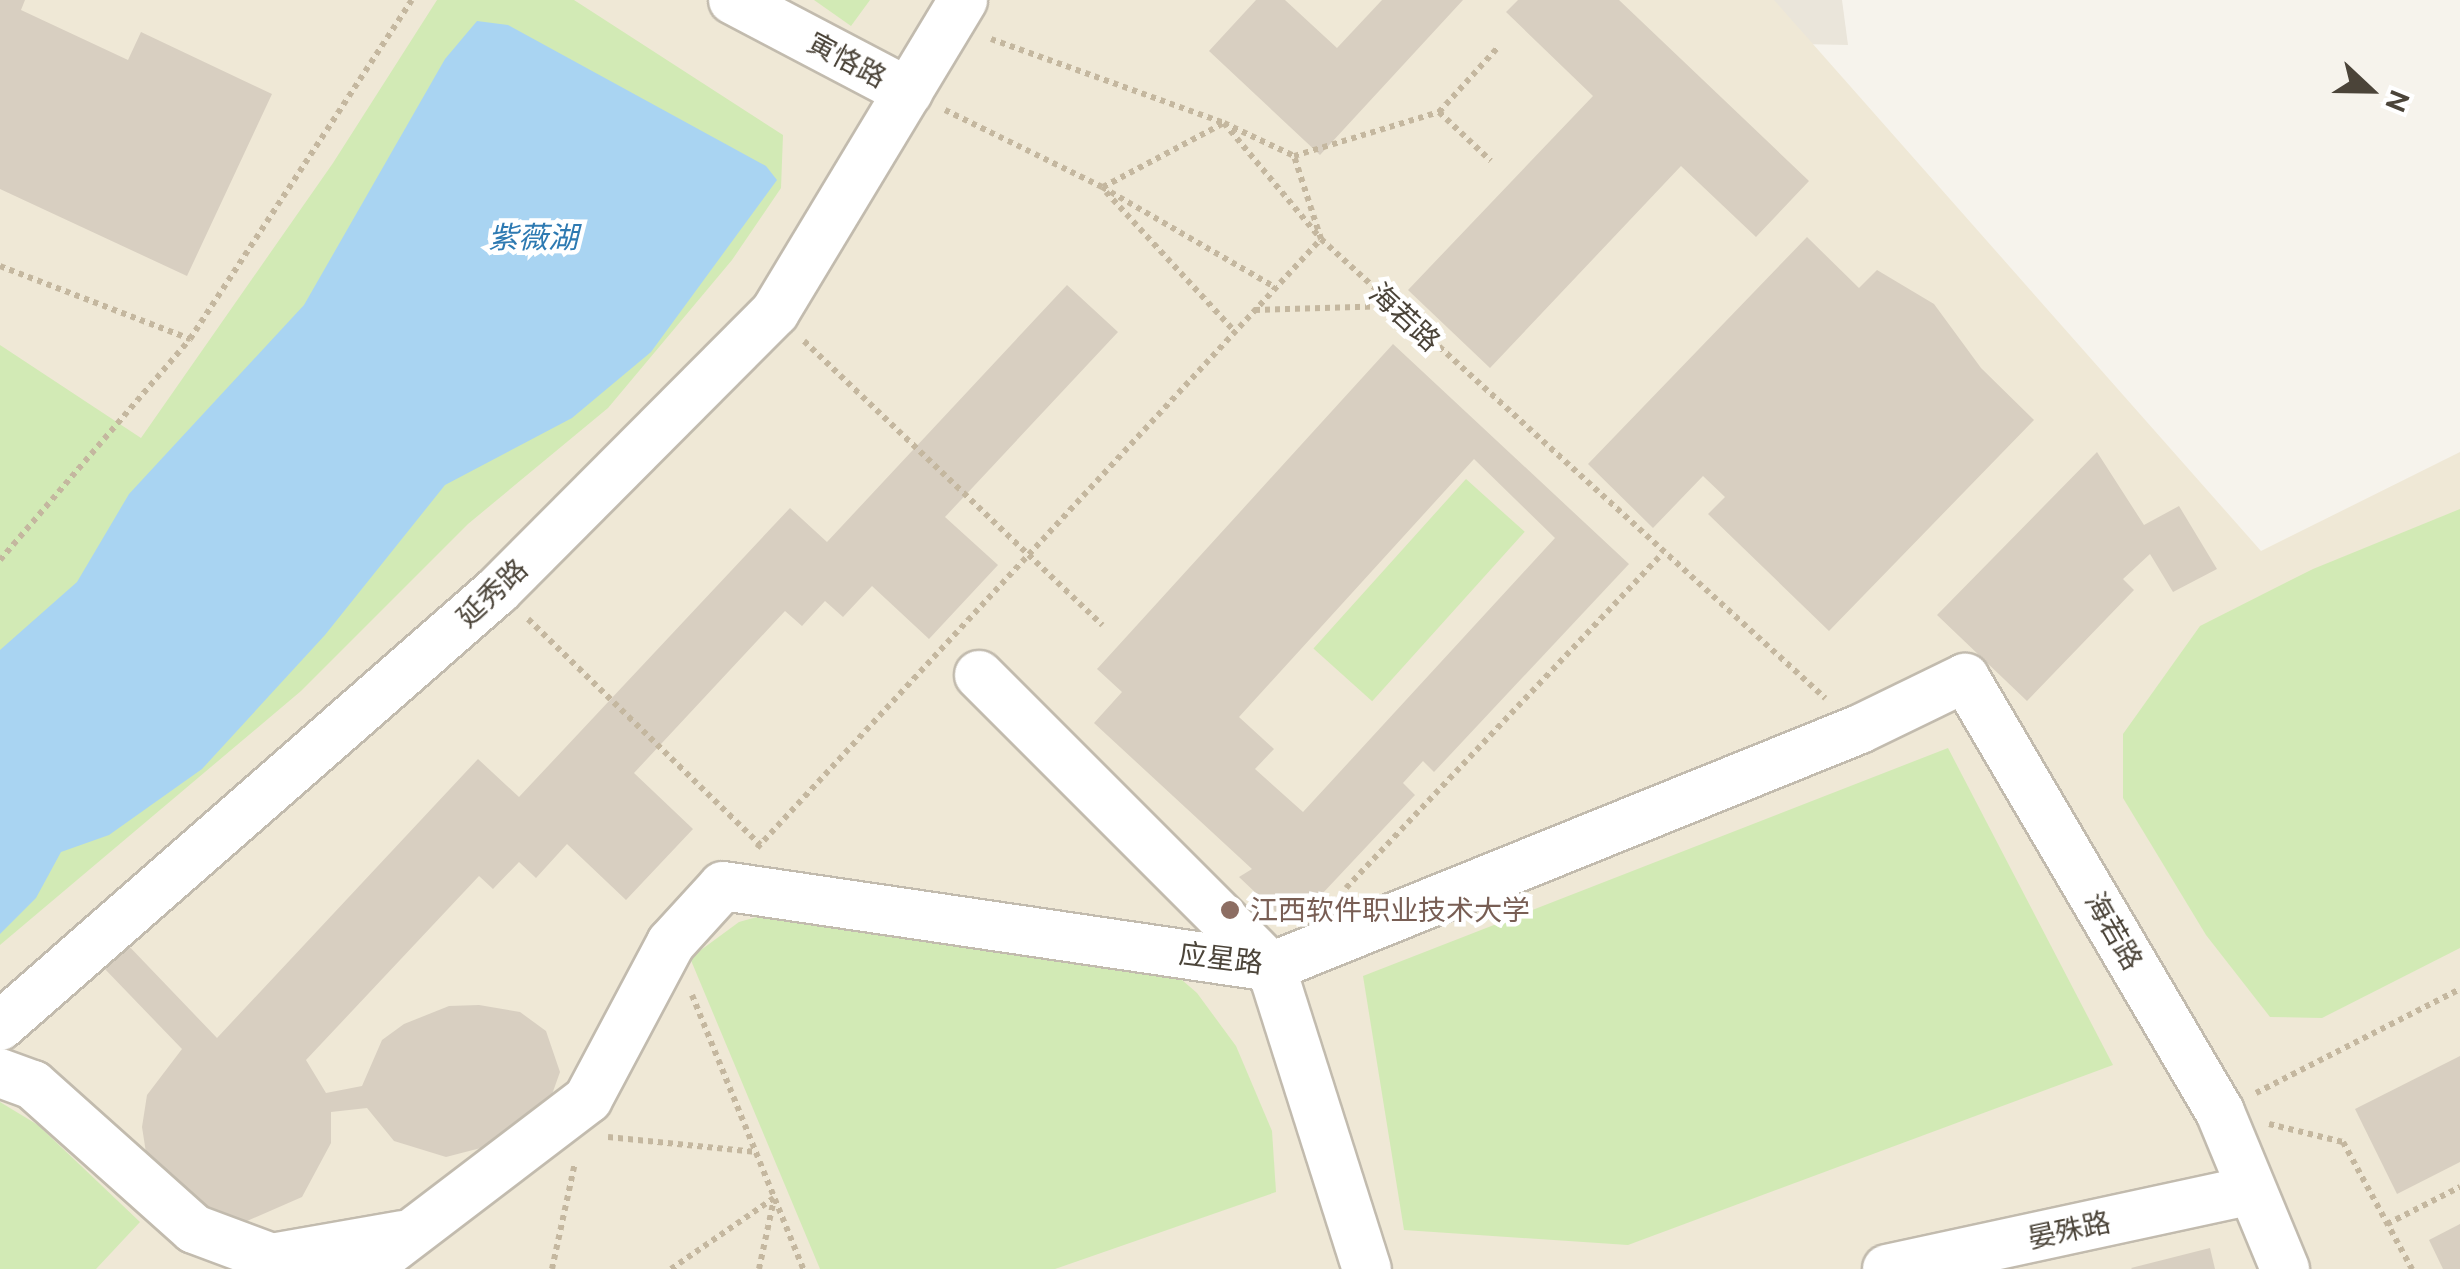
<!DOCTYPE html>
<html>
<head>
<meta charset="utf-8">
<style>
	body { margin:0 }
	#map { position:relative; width:2460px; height:1269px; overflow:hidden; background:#f6f3ec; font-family:Ubuntu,"Noto Sans SC",sans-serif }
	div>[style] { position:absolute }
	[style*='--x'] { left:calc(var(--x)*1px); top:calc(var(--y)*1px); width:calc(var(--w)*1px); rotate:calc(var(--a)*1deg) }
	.residential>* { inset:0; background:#eae5da }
	.education>* { inset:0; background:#efe8d6 }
	.green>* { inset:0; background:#d2eab5; transform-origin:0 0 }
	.water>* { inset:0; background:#a9d4f2 }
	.building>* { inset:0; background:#d8cfc1 }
	.path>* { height:6px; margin-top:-3px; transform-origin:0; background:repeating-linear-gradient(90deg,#c4b79f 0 5px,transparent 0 10px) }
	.roads { filter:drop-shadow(2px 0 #c2bbae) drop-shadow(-2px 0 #c2bbae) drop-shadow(0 2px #c2bbae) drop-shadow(0 -2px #c2bbae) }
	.minor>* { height:48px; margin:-24px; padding:0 24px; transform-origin:24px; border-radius:24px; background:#fff }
	.dots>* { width:28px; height:28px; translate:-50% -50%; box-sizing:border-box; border:5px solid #fff; border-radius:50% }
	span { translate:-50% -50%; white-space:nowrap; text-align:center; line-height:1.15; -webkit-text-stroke:9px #fff; paint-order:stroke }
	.street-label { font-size:28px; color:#4b4439 }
	.education-label { font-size:28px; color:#785e54 }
	.left { translate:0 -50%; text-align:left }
	.water-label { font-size:30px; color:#2e7ab2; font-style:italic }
	.north { position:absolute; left:2320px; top:40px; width:100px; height:100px; -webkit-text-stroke:8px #fff; paint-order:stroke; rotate:112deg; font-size:28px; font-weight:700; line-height:40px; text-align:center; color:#4b4439 }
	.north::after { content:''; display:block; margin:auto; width:35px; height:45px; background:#4b4439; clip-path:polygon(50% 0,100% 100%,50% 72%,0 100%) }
</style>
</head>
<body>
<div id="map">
	<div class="residential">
		<i style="clip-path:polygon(1682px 0,1842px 0,1848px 45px,1712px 42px)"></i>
	</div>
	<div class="education">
		<i style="clip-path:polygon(0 0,1774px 0,2261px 551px,2460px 452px,2460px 1269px,0 1269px)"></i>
	</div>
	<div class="green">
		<i style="clip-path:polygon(437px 0,574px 0,783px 135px,781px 188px,732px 260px,608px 408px,468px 524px,301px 691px,0 945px,0 345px,141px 438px,333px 163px)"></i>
		<i style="clip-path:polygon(814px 0,870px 0,851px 26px)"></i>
		<i style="left:1466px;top:479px;width:79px;height:228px;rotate:42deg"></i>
		<i style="clip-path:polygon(2460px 509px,2460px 948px,2322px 1018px,2270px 1017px,2206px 935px,2123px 798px,2123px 734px,2200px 626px,2313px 569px)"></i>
		<i style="clip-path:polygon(1948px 748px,2113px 1065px,1628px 1245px,1404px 1230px,1363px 976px)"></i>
		<i style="clip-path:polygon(782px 910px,1167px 967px,1197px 993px,1236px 1046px,1272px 1131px,1276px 1192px,1055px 1269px,820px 1269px,690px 958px,739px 922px)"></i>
		<i style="clip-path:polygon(0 1102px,38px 1125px,140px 1222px,96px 1269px,0 1269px)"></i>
	</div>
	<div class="water">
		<i style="clip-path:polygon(477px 21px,508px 25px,766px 166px,777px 180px,651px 352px,572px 418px,445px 485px,325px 635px,202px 769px,109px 835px,61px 852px,36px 898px,0 934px,0 650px,77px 582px,129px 494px,304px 305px,445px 59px)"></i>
	</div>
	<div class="building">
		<i style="clip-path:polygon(0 0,25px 0,21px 10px,128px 60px,141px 32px,272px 94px,187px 276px,0 189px)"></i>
		<i style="clip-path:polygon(1256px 0,1285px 0,1337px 48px,1382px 0,1463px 0,1320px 155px,1209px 51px)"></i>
		<i style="clip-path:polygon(1518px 0,1619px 0,1809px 181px,1756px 237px,1681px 166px,1490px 368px,1408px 290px,1593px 96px,1506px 12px)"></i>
		<i style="clip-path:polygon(1807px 237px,1859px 288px,1877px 270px,1934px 304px,1981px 368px,2034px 420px,1829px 631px,1708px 514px,1725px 497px,1703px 476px,1653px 528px,1588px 464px)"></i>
		<i style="clip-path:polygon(1067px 285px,1118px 332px,945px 517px,998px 565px,929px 639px,872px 586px,843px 617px,825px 601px,802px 626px,785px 611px,634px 773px,693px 829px,626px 900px,567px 844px,536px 878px,519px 862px,493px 889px,479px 876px,306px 1060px,326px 1093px,362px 1086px,382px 1040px,404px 1024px,449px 1006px,479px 1005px,520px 1012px,546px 1031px,560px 1072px,550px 1100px,500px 1143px,446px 1157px,394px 1141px,367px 1108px,331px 1112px,331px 1143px,302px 1197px,247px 1221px,216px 1219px,147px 1159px,142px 1127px,147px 1095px,182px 1049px,102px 966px,125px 942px,217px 1038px,478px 759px,519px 797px,790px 508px,827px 542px)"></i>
		<i style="clip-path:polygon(evenodd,1393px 344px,1629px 564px,1434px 772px,1423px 761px,1403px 783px,1415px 795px,1306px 911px,1292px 899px,1279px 915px,1239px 877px,1252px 869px,1094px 723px,1122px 692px,1097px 669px,1393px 344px,1474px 459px,1555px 538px,1303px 812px,1255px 769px,1274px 749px,1239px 717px,1474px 459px)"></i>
		<i style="clip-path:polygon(2097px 452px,2144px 525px,2179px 506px,2217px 569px,2173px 592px,2150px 554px,2123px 579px,2134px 590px,2027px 701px,1937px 615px)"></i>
		<i style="clip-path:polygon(2460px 1056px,2460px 1162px,2397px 1194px,2355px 1109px)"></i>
		<i style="clip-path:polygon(2460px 1224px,2460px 1269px,2443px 1269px,2429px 1240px)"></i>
		<i style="clip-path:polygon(2210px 1248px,2215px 1269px,2132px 1269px,2131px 1268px)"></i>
	</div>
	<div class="path">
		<i style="--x:991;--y:39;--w:248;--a:19.8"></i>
		<i style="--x:1224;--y:123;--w:151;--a:50.1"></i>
		<i style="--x:1321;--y:239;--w:682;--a:42.32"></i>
		<i style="--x:945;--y:110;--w:175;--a:26.1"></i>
		<i style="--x:1102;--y:187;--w:201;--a:30.1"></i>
		<i style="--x:1439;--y:112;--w:71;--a:43.3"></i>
		<i style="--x:1103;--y:187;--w:137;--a:-27.9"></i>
		<i style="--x:1224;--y:123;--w:77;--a:25.2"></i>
		<i style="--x:1106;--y:192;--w:190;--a:47.3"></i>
		<i style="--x:0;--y:266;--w:204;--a:21"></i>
		<i style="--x:1255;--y:310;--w:137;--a:-1.7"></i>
		<i style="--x:804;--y:341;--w:412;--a:43.6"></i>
		<i style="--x:0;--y:560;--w:291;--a:-49.3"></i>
		<i style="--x:190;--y:339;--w:405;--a:-56.8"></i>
		<i style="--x:528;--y:619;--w:324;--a:44.2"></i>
		<i style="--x:757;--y:848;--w:830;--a:-47.2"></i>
		<i style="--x:1321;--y:239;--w:87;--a:-108"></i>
		<i style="--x:1294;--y:156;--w:152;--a:-16.9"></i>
		<i style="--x:1439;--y:112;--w:89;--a:-47.7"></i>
		<i style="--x:1346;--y:888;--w:458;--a:-46.6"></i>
		<i style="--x:692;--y:995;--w:296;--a:67.9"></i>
		<i style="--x:2256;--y:1093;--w:229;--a:-27"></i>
		<i style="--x:2269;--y:1124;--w:76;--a:13.7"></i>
		<i style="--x:2343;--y:1142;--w:145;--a:61.5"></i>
		<i style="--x:608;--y:1137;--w:149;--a:5.8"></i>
		<i style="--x:2387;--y:1224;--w:82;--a:-26.9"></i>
		<i style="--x:552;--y:1269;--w:108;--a:-77.8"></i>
		<i style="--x:671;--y:1269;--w:125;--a:-34.6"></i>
		<i style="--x:759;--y:1269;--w:72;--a:-77.9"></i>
	</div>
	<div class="roads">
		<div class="minor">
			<i style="--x:733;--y:0;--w:198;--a:27.7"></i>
			<i style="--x:979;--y:675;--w:413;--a:45"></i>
			<i style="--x:1271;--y:967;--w:317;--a:72.4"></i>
			<i style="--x:0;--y:1026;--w:662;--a:-41.2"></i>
			<i style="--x:498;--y:590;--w:392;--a:-45.1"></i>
			<i style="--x:775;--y:312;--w:364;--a:-58.9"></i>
			<i style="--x:0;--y:1073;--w:35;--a:20"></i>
			<i style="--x:33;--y:1085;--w:216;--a:41.8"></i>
			<i style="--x:194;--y:1229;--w:83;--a:20.4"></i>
			<i style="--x:272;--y:1258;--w:132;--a:-10"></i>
			<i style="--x:365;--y:1269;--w:280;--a:-37.3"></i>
			<i style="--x:588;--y:1099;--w:177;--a:-62"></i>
			<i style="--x:671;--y:943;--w:77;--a:-47.6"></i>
			<i style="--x:723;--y:886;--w:554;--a:8.41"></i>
			<i style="--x:1271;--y:967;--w:635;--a:-22"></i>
			<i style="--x:1860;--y:729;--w:117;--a:-25.9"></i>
			<i style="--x:1965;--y:678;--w:503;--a:59.56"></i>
			<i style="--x:2220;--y:1112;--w:170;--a:67.5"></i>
			<i style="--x:1887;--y:1269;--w:372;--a:-12.2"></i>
		</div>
	</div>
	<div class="dots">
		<i style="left:1230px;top:910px;background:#8d6e63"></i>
	</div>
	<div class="street-label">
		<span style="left:847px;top:60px;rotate:28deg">寅恪路</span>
		<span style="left:1405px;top:317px;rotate:43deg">海若路</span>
		<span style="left:492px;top:593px;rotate:-43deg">延秀路</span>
		<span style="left:2114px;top:931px;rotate:60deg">海若路</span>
		<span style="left:1221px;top:958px;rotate:7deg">应星路</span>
		<span style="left:2069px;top:1230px;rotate:-12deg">晏殊路</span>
	</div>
	<div class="education-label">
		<span class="left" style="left:1250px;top:910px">江西软件职业技术大学</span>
	</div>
	<div class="water-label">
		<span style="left:533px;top:237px">紫薇湖</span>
	</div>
	<div class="north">N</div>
</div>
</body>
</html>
